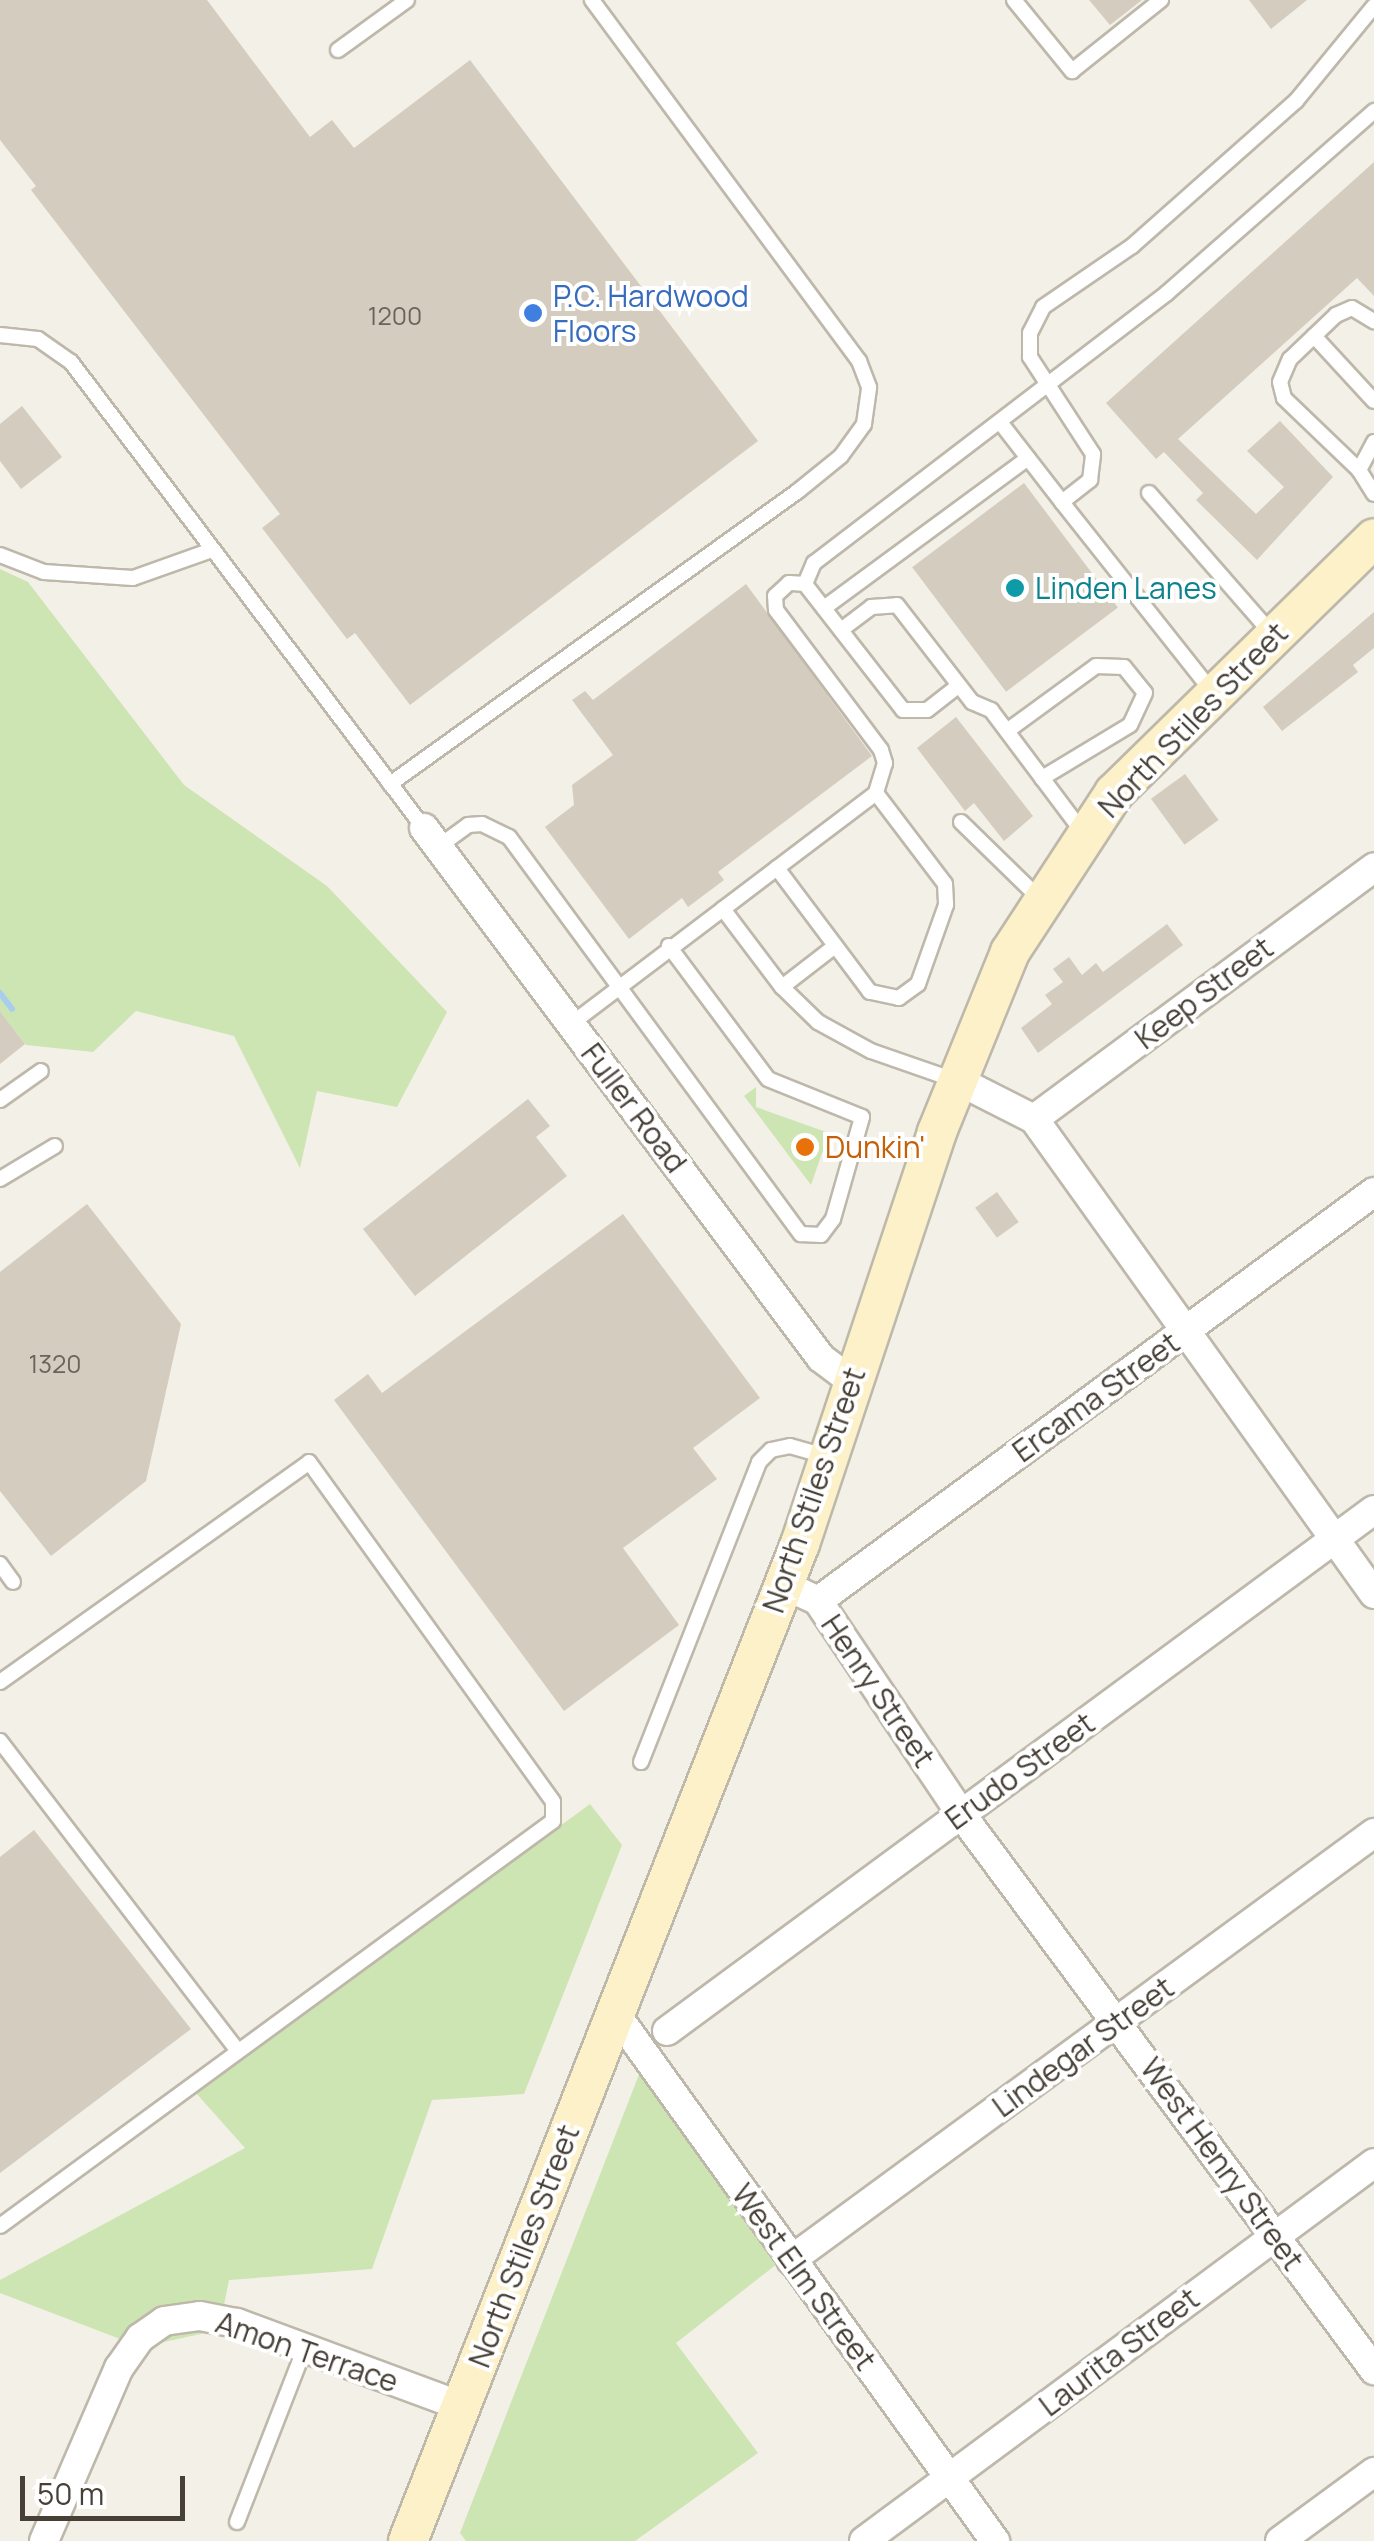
<!DOCTYPE html>
<html>
<head>
<meta charset="utf-8">
<style>
	body { margin:0 }
	#map { position:relative; width:1374px; height:2541px; overflow:hidden; background:#f3f0e8; font-family:Manrope,sans-serif }
	div>[style] { position:absolute }
	[style*='--x'] { left:calc(var(--x)*1px); top:calc(var(--y)*1px); width:calc(var(--w)*1px); rotate:calc(var(--a)*1deg) }
	.green>* { inset:0; background:#cde5b2 }
	.stream>* { height:6px; margin:-3px; padding:0 3px; transform-origin:3px; border-radius:3px; background:#a7ceed }
	.building>* { inset:0; background:#d4ccbe; transform-origin:0 0 }
	.roads { filter:drop-shadow(2px 0 #beb8ab) drop-shadow(-2px 0 #beb8ab) drop-shadow(0 2px #beb8ab) drop-shadow(0 -2px #beb8ab) }
	.service>* { height:14px; margin:-7px; padding:0 7px; transform-origin:7px; border-radius:7px; background:#fff }
	.minor>* { height:28px; margin:-14px; padding:0 14px; transform-origin:14px; border-radius:14px; background:#fff }
	.secondary>* { height:38px; margin:-19px; padding:0 19px; transform-origin:19px; border-radius:19px; background:#fcf1c9 }
	.dots>* { width:28px; height:28px; translate:-50% -50%; box-sizing:border-box; border:5px solid #fff; border-radius:50% }
	span { translate:-50% -50%; white-space:nowrap; text-align:center; line-height:1.15; -webkit-text-stroke:8px #fff; paint-order:stroke }
	.number-label { font-size:25px; color:#6a6359 }
	.number-label span { -webkit-text-stroke-width:0 }
	.shop-label { font-size:30px; color:#366cbe }
	.left { translate:0 -50%; text-align:left }
	.culture-label { font-size:30px; color:#0d838f }
	.street-label { font-size:30px; color:#464037 }
	.food-label { font-size:30px; color:#c56008 }
	.scale { position:absolute; left:20px; top:2476px; width:165px; height:45px; box-sizing:border-box; border:5px solid #464037; border-top:0; padding-left:12px; font-size:30px; line-height:35px; white-space:nowrap; color:#464037; -webkit-text-stroke:8px #fff; paint-order:stroke }
</style>
</head>
<body>
<div id="map">
	<div class="green">
		<i style="clip-path:polygon(0 569px,28px 582px,184px 785px,327px 886px,447px 1012px,397px 1107px,317px 1091px,300px 1168px,234px 1036px,136px 1011px,93px 1052px,26px 1045px,0 1011px)"></i>
		<i style="clip-path:polygon(756px 1087px,756px 1107px,829px 1133px,811px 1185px,744px 1096px)"></i>
		<i style="clip-path:polygon(590px 1804px,622px 1845px,524px 2094px,432px 2100px,372px 2269px,229px 2280px,219px 2330px,141px 2347px,0 2293px,0 2280px,245px 2148px,196px 2093px)"></i>
		<i style="clip-path:polygon(640px 2072px,782px 2260px,676px 2343px,758px 2453px,635px 2541px,466px 2541px,460px 2533px)"></i>
	</div>
	<div class="stream">
		<i style="--x:0;--y:993;--w:20;--a:53"></i>
	</div>
	<div class="building">
		<i style="clip-path:polygon(0 0,207px 0,310px 137px,332px 120px,354px 148px,470px 60px,758px 441px,410px 705px,355px 633px,347px 639px,262px 528px,280px 514px,31px 190px,36px 186px,0 140px)"></i>
		<i style="clip-path:polygon(1089px 0,1142px 0,1110px 25px)"></i>
		<i style="clip-path:polygon(1249px 0,1307px 0,1271px 29px)"></i>
		<i style="clip-path:polygon(1374px 162px,1374px 296px,1357px 278px,1178px 439px,1256px 514px,1284px 487px,1247px 451px,1280px 421px,1333px 477px,1257px 560px,1196px 500px,1203px 493px,1164px 452px,1156px 459px,1106px 403px)"></i>
		<i style="clip-path:polygon(22px 406px,62px 457px,21px 489px,0 461px,0 424px)"></i>
		<i style="left:1024px;top:483px;width:156px;height:140px;rotate:53deg"></i>
		<i style="clip-path:polygon(746px 584px,872px 756px,718px 872px,724px 880px,688px 907px,682px 898px,629px 939px,545px 827px,574px 805px,572px 785px,613px 755px,572px 700px,585px 691px,593px 700px)"></i>
		<i style="clip-path:polygon(1374px 612px,1374px 648px,1353px 665px,1358px 672px,1282px 731px,1263px 707px)"></i>
		<i style="clip-path:polygon(956px 717px,1033px 816px,1004px 841px,974px 803px,965px 811px,917px 748px)"></i>
		<i style="left:1185px;top:774px;width:57px;height:42px;rotate:54deg"></i>
		<i style="clip-path:polygon(1167px 924px,1183px 945px,1038px 1053px,1021px 1028px,1052px 1004px,1045px 995px,1063px 982px,1053px 969px,1069px 957px,1082px 975px,1096px 963px,1103px 972px)"></i>
		<i style="clip-path:polygon(0 1011px,25px 1044px,0 1064px)"></i>
		<i style="clip-path:polygon(528px 1099px,550px 1126px,536px 1137px,567px 1176px,415px 1296px,363px 1229px)"></i>
		<i style="left:997px;top:1192px;width:37px;height:27px;rotate:54deg"></i>
		<i style="clip-path:polygon(87px 1204px,181px 1324px,146px 1481px,51px 1556px,0 1491px,0 1272px)"></i>
		<i style="clip-path:polygon(623px 1214px,760px 1398px,693px 1448px,717px 1479px,623px 1548px,679px 1625px,564px 1711px,334px 1400px,368px 1374px,382px 1393px)"></i>
		<i style="clip-path:polygon(34px 1830px,191px 2029px,0 2173px,0 1857px)"></i>
	</div>
	<div class="roads">
		<div class="service">
			<i style="--x:1014;--y:0;--w:92;--a:50.8"></i>
			<i style="--x:1072;--y:71;--w:114;--a:-38.6"></i>
			<i style="--x:338;--y:50;--w:85;--a:-35.9"></i>
			<i style="--x:0;--y:335;--w:38;--a:6"></i>
			<i style="--x:38;--y:339;--w:40;--a:34.9"></i>
			<i style="--x:71;--y:362;--w:585;--a:52.86"></i>
			<i style="--x:1314;--y:336;--w:88;--a:47.3"></i>
			<i style="--x:1000;--y:422;--w:101;--a:52.2"></i>
			<i style="--x:1374;--y:442;--w:32;--a:118"></i>
			<i style="--x:1359;--y:470;--w:28;--a:58"></i>
			<i style="--x:1359;--y:470;--w:104;--a:-136.2"></i>
			<i style="--x:1284;--y:398;--w:16;--a:-104"></i>
			<i style="--x:1280;--y:382;--w:25;--a:-67"></i>
			<i style="--x:1290;--y:359;--w:64;--a:-43.7"></i>
			<i style="--x:1336;--y:315;--w:17;--a:-24"></i>
			<i style="--x:1352;--y:308;--w:26;--a:31"></i>
			<i style="--x:1149;--y:493;--w:189;--a:48.9"></i>
			<i style="--x:0;--y:555;--w:47;--a:21.1"></i>
			<i style="--x:44;--y:572;--w:89;--a:3.9"></i>
			<i style="--x:133;--y:578;--w:81;--a:-19.6"></i>
			<i style="--x:805;--y:584;--w:16;--a:-176"></i>
			<i style="--x:789;--y:583;--w:19;--a:137"></i>
			<i style="--x:775;--y:596;--w:14;--a:86"></i>
			<i style="--x:776;--y:610;--w:175;--a:53.1"></i>
			<i style="--x:881;--y:750;--w:14;--a:73"></i>
			<i style="--x:885;--y:763;--w:31;--a:107"></i>
			<i style="--x:876;--y:793;--w:114;--a:52.8"></i>
			<i style="--x:945;--y:884;--w:21;--a:87"></i>
			<i style="--x:946;--y:905;--w:84;--a:109.5"></i>
			<i style="--x:918;--y:984;--w:24;--a:144"></i>
			<i style="--x:899;--y:998;--w:30;--a:-168"></i>
			<i style="--x:870;--y:992;--w:155;--a:-126.9"></i>
			<i style="--x:777;--y:868;--w:68;--a:142.8"></i>
			<i style="--x:723;--y:909;--w:98;--a:52.9"></i>
			<i style="--x:782;--y:987;--w:50;--a:44.2"></i>
			<i style="--x:818;--y:1022;--w:60;--a:28.7"></i>
			<i style="--x:871;--y:1051;--w:91;--a:19.2"></i>
			<i style="--x:824;--y:608;--w:253;--a:-36.3"></i>
			<i style="--x:841;--y:630;--w:38;--a:-37"></i>
			<i style="--x:871;--y:607;--w:26;--a:-4"></i>
			<i style="--x:897;--y:605;--w:123;--a:52.3"></i>
			<i style="--x:972;--y:702;--w:21;--a:23"></i>
			<i style="--x:991;--y:710;--w:155;--a:53.1"></i>
			<i style="--x:958;--y:686;--w:39;--a:142"></i>
			<i style="--x:927;--y:710;--w:24;--a:180"></i>
			<i style="--x:903;--y:710;--w:160;--a:-127.9"></i>
			<i style="--x:805;--y:584;--w:23;--a:-67"></i>
			<i style="--x:814;--y:563;--w:444;--a:-37.4"></i>
			<i style="--x:1167;--y:293;--w:276;--a:-41.3"></i>
			<i style="--x:1214;--y:694;--w:245;--a:-128.4"></i>
			<i style="--x:1062;--y:502;--w:36;--a:-38"></i>
			<i style="--x:1090;--y:480;--w:26;--a:-83"></i>
			<i style="--x:1093;--y:454;--w:116;--a:-123"></i>
			<i style="--x:1030;--y:357;--w:24;--a:-90"></i>
			<i style="--x:1030;--y:333;--w:29;--a:-63"></i>
			<i style="--x:1043;--y:307;--w:108;--a:-34.4"></i>
			<i style="--x:1132;--y:246;--w:219;--a:-41.5"></i>
			<i style="--x:1296;--y:101;--w:123;--a:-50.6"></i>
			<i style="--x:1007;--y:731;--w:110;--a:-36.1"></i>
			<i style="--x:1096;--y:666;--w:28;--a:2"></i>
			<i style="--x:1124;--y:667;--w:33;--a:51"></i>
			<i style="--x:1145;--y:693;--w:35;--a:115"></i>
			<i style="--x:1130;--y:725;--w:103;--a:148.9"></i>
			<i style="--x:390;--y:784;--w:502;--a:-35.68"></i>
			<i style="--x:798;--y:491;--w:55;--a:-39.1"></i>
			<i style="--x:841;--y:456;--w:39;--a:-54"></i>
			<i style="--x:864;--y:424;--w:37;--a:-82"></i>
			<i style="--x:869;--y:387;--w:28;--a:-111"></i>
			<i style="--x:859;--y:361;--w:449;--a:-126.5"></i>
			<i style="--x:961;--y:822;--w:110;--a:44.3"></i>
			<i style="--x:438;--y:847;--w:37;--a:-36"></i>
			<i style="--x:468;--y:825;--w:14;--a:-4"></i>
			<i style="--x:482;--y:824;--w:30;--a:26"></i>
			<i style="--x:509;--y:837;--w:493;--a:53.7"></i>
			<i style="--x:801;--y:1234;--w:20;--a:3"></i>
			<i style="--x:821;--y:1235;--w:20;--a:-53"></i>
			<i style="--x:833;--y:1219;--w:106;--a:-74.1"></i>
			<i style="--x:862;--y:1117;--w:101;--a:-158"></i>
			<i style="--x:768;--y:1079;--w:166;--a:-126.7"></i>
			<i style="--x:777;--y:868;--w:124;--a:-37.1"></i>
			<i style="--x:782;--y:987;--w:67;--a:-37.7"></i>
			<i style="--x:571;--y:1024;--w:191;--a:-37.1"></i>
			<i style="--x:0;--y:1100;--w:50;--a:-35.3"></i>
			<i style="--x:0;--y:1179;--w:64;--a:-31"></i>
			<i style="--x:0;--y:1564;--w:22;--a:54"></i>
			<i style="--x:0;--y:1682;--w:379;--a:-35.4"></i>
			<i style="--x:309;--y:1462;--w:418;--a:54.3"></i>
			<i style="--x:553;--y:1802;--w:19;--a:90"></i>
			<i style="--x:553;--y:1821;--w:685;--a:143.78"></i>
			<i style="--x:0;--y:1741;--w:388;--a:52.5"></i>
			<i style="--x:641;--y:1762;--w:322;--a:-68.5"></i>
			<i style="--x:759;--y:1462;--w:17;--a:-45"></i>
			<i style="--x:771;--y:1450;--w:19;--a:-12"></i>
			<i style="--x:790;--y:1446;--w:40;--a:16"></i>
			<i style="--x:237;--y:2522;--w:187;--a:-68.7"></i>
		</div>
		<div class="minor">
			<i style="--x:424;--y:828;--w:662;--a:53.16"></i>
			<i style="--x:821;--y:1358;--w:38;--a:37"></i>
			<i style="--x:961;--y:1082;--w:82;--a:26.9"></i>
			<i style="--x:1034;--y:1119;--w:584;--a:54.41"></i>
			<i style="--x:1034;--y:1119;--w:423;--a:-36.5"></i>
			<i style="--x:782;--y:1584;--w:40;--a:25"></i>
			<i style="--x:818;--y:1601;--w:257;--a:56.1"></i>
			<i style="--x:961;--y:1814;--w:693;--a:53.39"></i>
			<i style="--x:818;--y:1601;--w:690;--a:-36.34"></i>
			<i style="--x:615;--y:2013;--w:651;--a:54.26"></i>
			<i style="--x:667;--y:2031;--w:878;--a:-36.39"></i>
			<i style="--x:791;--y:2260;--w:723;--a:-36.22"></i>
			<i style="--x:44;--y:2541;--w:189;--a:-66.6"></i>
			<i style="--x:119;--y:2368;--w:37;--a:-55"></i>
			<i style="--x:140;--y:2338;--w:29;--a:-35"></i>
			<i style="--x:164;--y:2321;--w:36;--a:-8"></i>
			<i style="--x:200;--y:2316;--w:38;--a:11"></i>
			<i style="--x:237;--y:2323;--w:239;--a:20.3"></i>
			<i style="--x:864;--y:2541;--w:635;--a:-36.54"></i>
			<i style="--x:1280;--y:2541;--w:117;--a:-36.3"></i>
		</div>
		<div class="secondary">
			<i style="--x:408;--y:2541;--w:1071;--a:-68.54"></i>
			<i style="--x:800;--y:1544;--w:434;--a:-71.6"></i>
			<i style="--x:937;--y:1132;--w:194;--a:-67.9"></i>
			<i style="--x:1010;--y:952;--w:190;--a:-56.8"></i>
			<i style="--x:1114;--y:793;--w:364;--a:-44.4"></i>
		</div>
	</div>
	<div class="dots">
		<i style="left:533px;top:313px;background:#3f7fe0"></i>
		<i style="left:1015px;top:588px;background:#0f9aa8"></i>
		<i style="left:805px;top:1147px;background:#e8710a"></i>
	</div>
	<div class="number-label">
		<span style="left:395px;top:316px">1200</span>
		<span style="left:55px;top:1364px">1320</span>
	</div>
	<div class="shop-label">
		<span class="left" style="left:553px;top:313px">P.C. Hardwood<br>Floors</span>
	</div>
	<div class="culture-label">
		<span class="left" style="left:1035px;top:588px">Linden Lanes</span>
	</div>
	<div class="street-label">
		<span style="left:1193px;top:720px;rotate:-46deg">North Stiles Street</span>
		<span style="left:1204px;top:993px;rotate:-37deg">Keep Street</span>
		<span style="left:634px;top:1108px;rotate:53deg">Fuller Road</span>
		<span style="left:1096px;top:1397px;rotate:-36deg">Ercama Street</span>
		<span style="left:814px;top:1490px;rotate:-71deg">North Stiles Street</span>
		<span style="left:878px;top:1691px;rotate:56deg">Henry Street</span>
		<span style="left:1020px;top:1771px;rotate:-36deg">Erudo Street</span>
		<span style="left:1083px;top:2047px;rotate:-36deg">Lindegar Street</span>
		<span style="left:1222px;top:2164px;rotate:54deg">West Henry Street</span>
		<span style="left:524px;top:2246px;rotate:-69deg">North Stiles Street</span>
		<span style="left:804px;top:2277px;rotate:54deg">West Elm Street</span>
		<span style="left:307px;top:2352px;rotate:19deg">Amon Terrace</span>
		<span style="left:1119px;top:2352px;rotate:-37deg">Laurita Street</span>
	</div>
	<div class="food-label">
		<span class="left" style="left:825px;top:1147px">Dunkin'</span>
	</div>
	<div class="scale">50 m</div>
</div>
</body>
</html>
